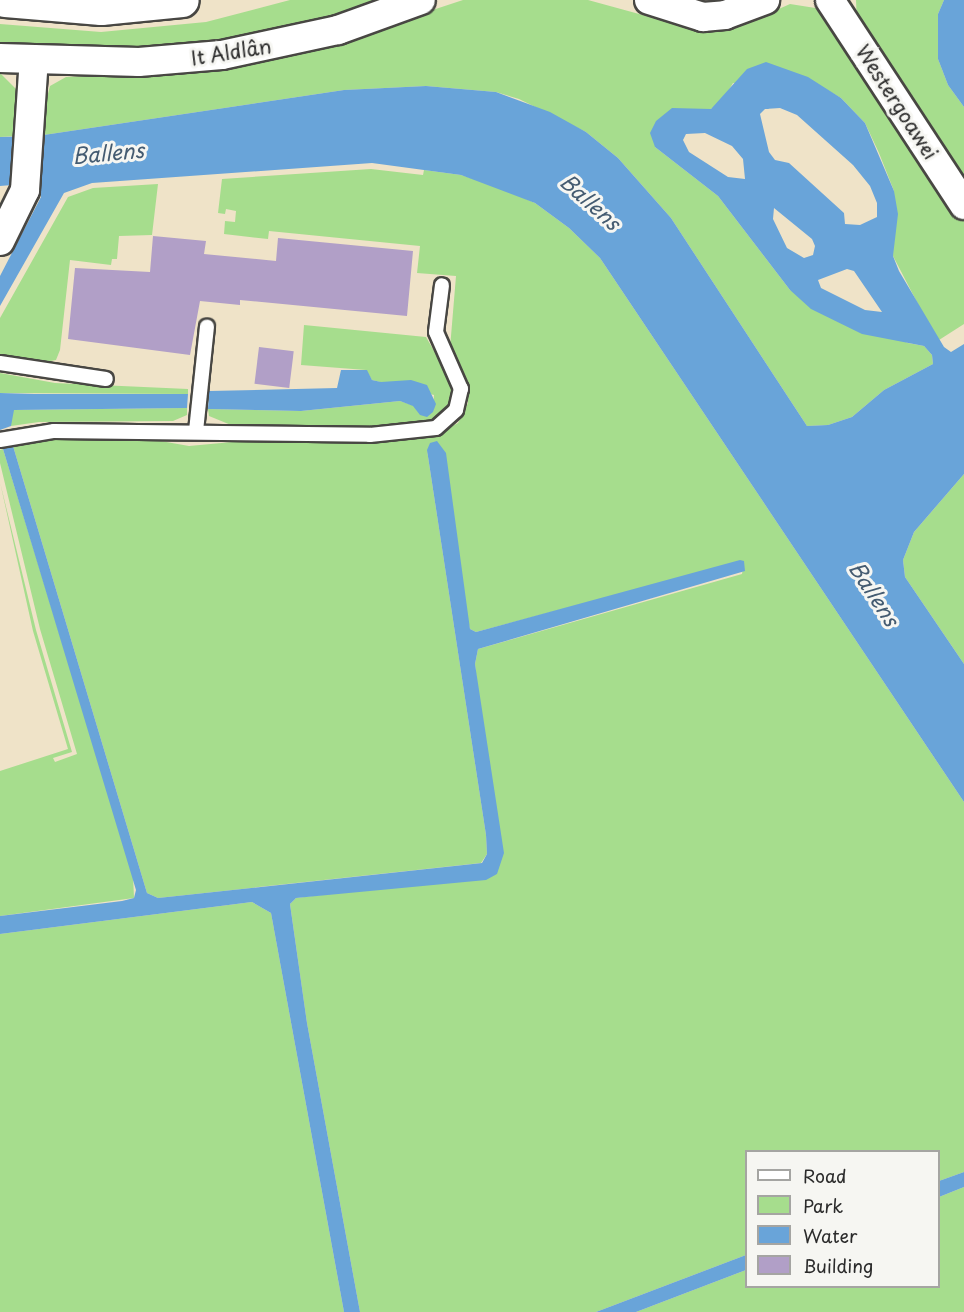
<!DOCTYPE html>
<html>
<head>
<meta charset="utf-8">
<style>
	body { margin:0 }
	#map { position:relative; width:964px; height:1312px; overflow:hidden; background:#efe3c8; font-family:"Playpen Sans",sans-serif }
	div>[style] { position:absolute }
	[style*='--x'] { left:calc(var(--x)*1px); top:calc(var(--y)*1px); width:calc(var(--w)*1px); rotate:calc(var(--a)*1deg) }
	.green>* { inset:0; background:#a6dd8d }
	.water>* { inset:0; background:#69a4d9 }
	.building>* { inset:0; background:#b19fc7; transform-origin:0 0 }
	.roads { filter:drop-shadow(2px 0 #484743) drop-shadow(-2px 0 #484743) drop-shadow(0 2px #484743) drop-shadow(0 -2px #484743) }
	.lane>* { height:14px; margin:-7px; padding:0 7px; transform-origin:7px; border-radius:7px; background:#fff }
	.street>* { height:28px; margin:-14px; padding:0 14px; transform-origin:14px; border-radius:14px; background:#fff }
	.highway>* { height:33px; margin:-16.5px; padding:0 16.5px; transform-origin:16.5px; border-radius:16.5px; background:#fff }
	span { translate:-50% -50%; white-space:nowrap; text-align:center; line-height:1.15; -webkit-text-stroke:6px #f6f6f2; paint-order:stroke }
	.street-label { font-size:20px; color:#2b2b2b }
	.water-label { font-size:21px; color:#445b71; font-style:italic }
	.legend { position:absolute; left:745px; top:1150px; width:195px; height:138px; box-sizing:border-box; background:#f6f6f2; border:2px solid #a5a5a2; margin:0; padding:8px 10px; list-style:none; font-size:18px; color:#2b2b2b }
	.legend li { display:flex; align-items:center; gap:12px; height:30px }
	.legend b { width:30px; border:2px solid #a5a5a2 }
</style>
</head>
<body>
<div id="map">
	<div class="green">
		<i style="clip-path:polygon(290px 0,390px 0,338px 18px,201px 46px,112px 50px,0 46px,0 24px,101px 32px,206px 22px)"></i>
		<i style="clip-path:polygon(463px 0,588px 0,661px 20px,723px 27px,743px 25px,790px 4px,828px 10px,964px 221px,964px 324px,939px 340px,932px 331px,893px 256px,894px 191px,879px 153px,865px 123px,841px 98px,827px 90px,733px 83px,723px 100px,711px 109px,683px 109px,655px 147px,718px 196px,790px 290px,908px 343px,924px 346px,932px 355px,933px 364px,884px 390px,852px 417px,828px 425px,807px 426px,671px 218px,618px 158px,586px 132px,519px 99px,496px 92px,426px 86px,344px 90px,37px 136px,50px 86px,66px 77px,203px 71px,296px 55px)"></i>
		<i style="clip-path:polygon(856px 0,944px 0,938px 14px,938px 59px,948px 85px,964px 107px,964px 188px,857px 24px)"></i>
		<i style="clip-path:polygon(0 73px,19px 92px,17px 136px,0 137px)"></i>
		<i style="clip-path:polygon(371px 169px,423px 175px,424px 170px,461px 175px,499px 187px,535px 203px,569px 228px,600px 258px,964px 802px,964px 1172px,939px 1181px,938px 1152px,746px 1152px,746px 1255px,596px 1312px,360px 1312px,307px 1023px,290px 904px,296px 898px,497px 874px,475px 664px,478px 649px,742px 574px,744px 561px,476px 632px,470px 629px,427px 450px,486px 835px,487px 854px,481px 863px,158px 898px,147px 893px,13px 446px,60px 439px,155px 440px,189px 446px,254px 440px,387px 439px,435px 435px,458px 423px,468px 403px,468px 389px,450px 348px,456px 276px,417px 273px,420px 246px,269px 231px,268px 239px,224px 234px,225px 221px,235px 222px,236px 211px,226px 209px,225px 214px,218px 213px,222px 179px)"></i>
		<i style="clip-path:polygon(158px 184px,152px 235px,119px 236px,117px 259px,112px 259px,111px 265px,70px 260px,60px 350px,56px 360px,40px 363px,0 354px,0 318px,68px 197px,93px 188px)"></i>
		<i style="clip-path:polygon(304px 325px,426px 337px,453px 384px,449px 406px,441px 416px,429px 422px,362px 427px,231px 425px,209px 416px,208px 409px,301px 411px,400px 401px,433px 412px,434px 395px,372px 380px,366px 370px,301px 365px)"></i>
		<i style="clip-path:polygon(0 373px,55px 383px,188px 389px,188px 394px,0 393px)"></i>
		<i style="clip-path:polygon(187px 408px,187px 415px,173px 421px,39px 422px,11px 426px,10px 422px,13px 410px)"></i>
		<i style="clip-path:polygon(3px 449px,133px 875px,134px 898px,0 916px,0 771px,68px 749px,33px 631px,0 482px,36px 630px,72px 752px,53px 758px,55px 762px,77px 754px,40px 629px,0 463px,0 450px)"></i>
		<i style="clip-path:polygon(964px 474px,964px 664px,905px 577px,903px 560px,914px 532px)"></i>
		<i style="clip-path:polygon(252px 902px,271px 913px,344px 1312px,0 1312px,0 934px)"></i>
		<i style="clip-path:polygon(964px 1187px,964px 1312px,636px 1312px,746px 1270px,746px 1286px,938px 1286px,939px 1197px)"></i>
	</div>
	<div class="water">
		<i style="clip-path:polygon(944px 0,964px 0,964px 107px,948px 85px,938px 59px,938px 14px)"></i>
		<i style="clip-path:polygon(evenodd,766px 62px,808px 77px,841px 98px,865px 123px,894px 191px,898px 214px,893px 256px,899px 271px,944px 347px,951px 352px,964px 344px,964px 474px,914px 532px,903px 560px,905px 577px,964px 664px,964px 802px,600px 258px,569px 228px,535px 203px,461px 175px,372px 163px,92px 183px,64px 193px,0 306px,0 276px,41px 197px,36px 183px,0 186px,0 137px,37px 136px,344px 90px,426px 86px,496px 92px,550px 112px,586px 132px,618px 158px,671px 218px,807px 426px,828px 425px,852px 417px,884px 390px,933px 364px,932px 355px,924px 346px,862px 334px,811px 309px,790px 290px,718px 196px,655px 147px,650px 133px,656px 121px,672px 108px,711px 109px,747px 69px,766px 62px,780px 108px,797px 115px,853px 165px,870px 186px,877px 203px,877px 217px,860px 225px,845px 224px,844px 213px,789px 163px,775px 160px,769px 152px,760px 114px,765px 109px,780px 108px,766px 62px,705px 133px,732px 146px,743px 159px,745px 179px,728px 177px,689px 152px,683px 140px,686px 134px,705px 133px,766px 62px,774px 208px,812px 239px,815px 246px,813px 255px,804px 258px,787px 248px,773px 219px,774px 208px,766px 62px,847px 269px,854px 271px,882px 312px,865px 310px,821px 288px,818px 280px,847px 269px)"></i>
		<i style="clip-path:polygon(341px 370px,367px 370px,372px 380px,381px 382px,411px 380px,427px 385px,436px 404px,433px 412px,427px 417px,420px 415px,413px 406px,400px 401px,301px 411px,208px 409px,209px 391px,337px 388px)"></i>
		<i style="clip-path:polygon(0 393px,34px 394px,188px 394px,187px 408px,14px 410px,11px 426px,0 430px)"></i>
		<i style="clip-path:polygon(437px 441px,446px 453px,470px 629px,476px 632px,740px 560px,744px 561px,745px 571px,478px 649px,475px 664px,504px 853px,497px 874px,486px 880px,296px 898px,290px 904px,307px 1023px,360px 1312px,344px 1312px,271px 913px,252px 902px,0 934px,0 916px,122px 901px,134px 898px,136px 890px,3px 449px,13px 446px,147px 893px,158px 898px,482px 863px,487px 854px,486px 835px,427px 450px,430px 443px)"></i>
		<i style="clip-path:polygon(964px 1172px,964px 1187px,939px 1197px,939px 1181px)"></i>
		<i style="clip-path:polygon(746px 1255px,746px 1270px,636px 1312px,596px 1312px)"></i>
	</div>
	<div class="building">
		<i style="clip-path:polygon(153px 236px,206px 241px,204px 254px,276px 261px,278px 238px,413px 251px,407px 316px,240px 300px,240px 305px,200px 301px,190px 355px,68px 339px,75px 268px,150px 272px)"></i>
		<i style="left:259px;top:347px;width:35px;height:37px;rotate:7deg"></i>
	</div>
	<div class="roads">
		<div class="lane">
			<i style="--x:0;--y:363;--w:107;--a:8.6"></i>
			<i style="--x:196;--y:431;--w:105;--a:-84"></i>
			<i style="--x:0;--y:440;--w:55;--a:-9.5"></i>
			<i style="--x:54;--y:431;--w:316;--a:0.7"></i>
			<i style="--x:370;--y:435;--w:66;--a:-6.1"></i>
			<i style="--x:436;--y:428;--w:27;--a:-42"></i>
			<i style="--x:456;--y:410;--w:22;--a:-77"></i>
			<i style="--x:461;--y:389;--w:62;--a:-113.7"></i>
			<i style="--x:436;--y:332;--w:47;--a:-82.7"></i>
		</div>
		<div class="street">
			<i style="--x:649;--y:0;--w:57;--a:17.5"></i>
			<i style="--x:703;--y:17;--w:22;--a:-5"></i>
			<i style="--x:725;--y:15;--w:43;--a:-20.6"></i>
			<i style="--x:830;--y:0;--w:245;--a:56.8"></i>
			<i style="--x:0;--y:58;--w:139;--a:1.6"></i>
			<i style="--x:139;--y:62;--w:83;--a:-4.8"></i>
			<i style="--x:222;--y:55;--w:119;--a:-12.2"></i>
			<i style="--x:338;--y:30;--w:88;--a:-19.9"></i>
			<i style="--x:0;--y:241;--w:57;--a:-63.9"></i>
			<i style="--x:25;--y:190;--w:131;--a:-86.1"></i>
		</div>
		<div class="highway">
			<i style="--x:5;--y:0;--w:96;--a:4.8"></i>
			<i style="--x:101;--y:8;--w:81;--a:-5.6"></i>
		</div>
	</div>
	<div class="street-label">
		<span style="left:231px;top:52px;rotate:-9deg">It Aldlân</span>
		<span style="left:897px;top:102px;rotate:57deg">Westergoawei</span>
	</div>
	<div class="water-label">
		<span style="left:108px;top:152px;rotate:-5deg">Ballens</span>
		<span style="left:591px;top:201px;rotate:42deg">Ballens</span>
		<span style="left:875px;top:593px;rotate:57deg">Ballens</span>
	</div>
	<ul class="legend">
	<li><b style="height:8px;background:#fff"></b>Road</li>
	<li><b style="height:16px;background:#a6dd8d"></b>Park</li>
	<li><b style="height:16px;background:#69a4d9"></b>Water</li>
	<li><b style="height:16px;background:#b19fc7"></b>Building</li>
	</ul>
</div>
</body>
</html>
